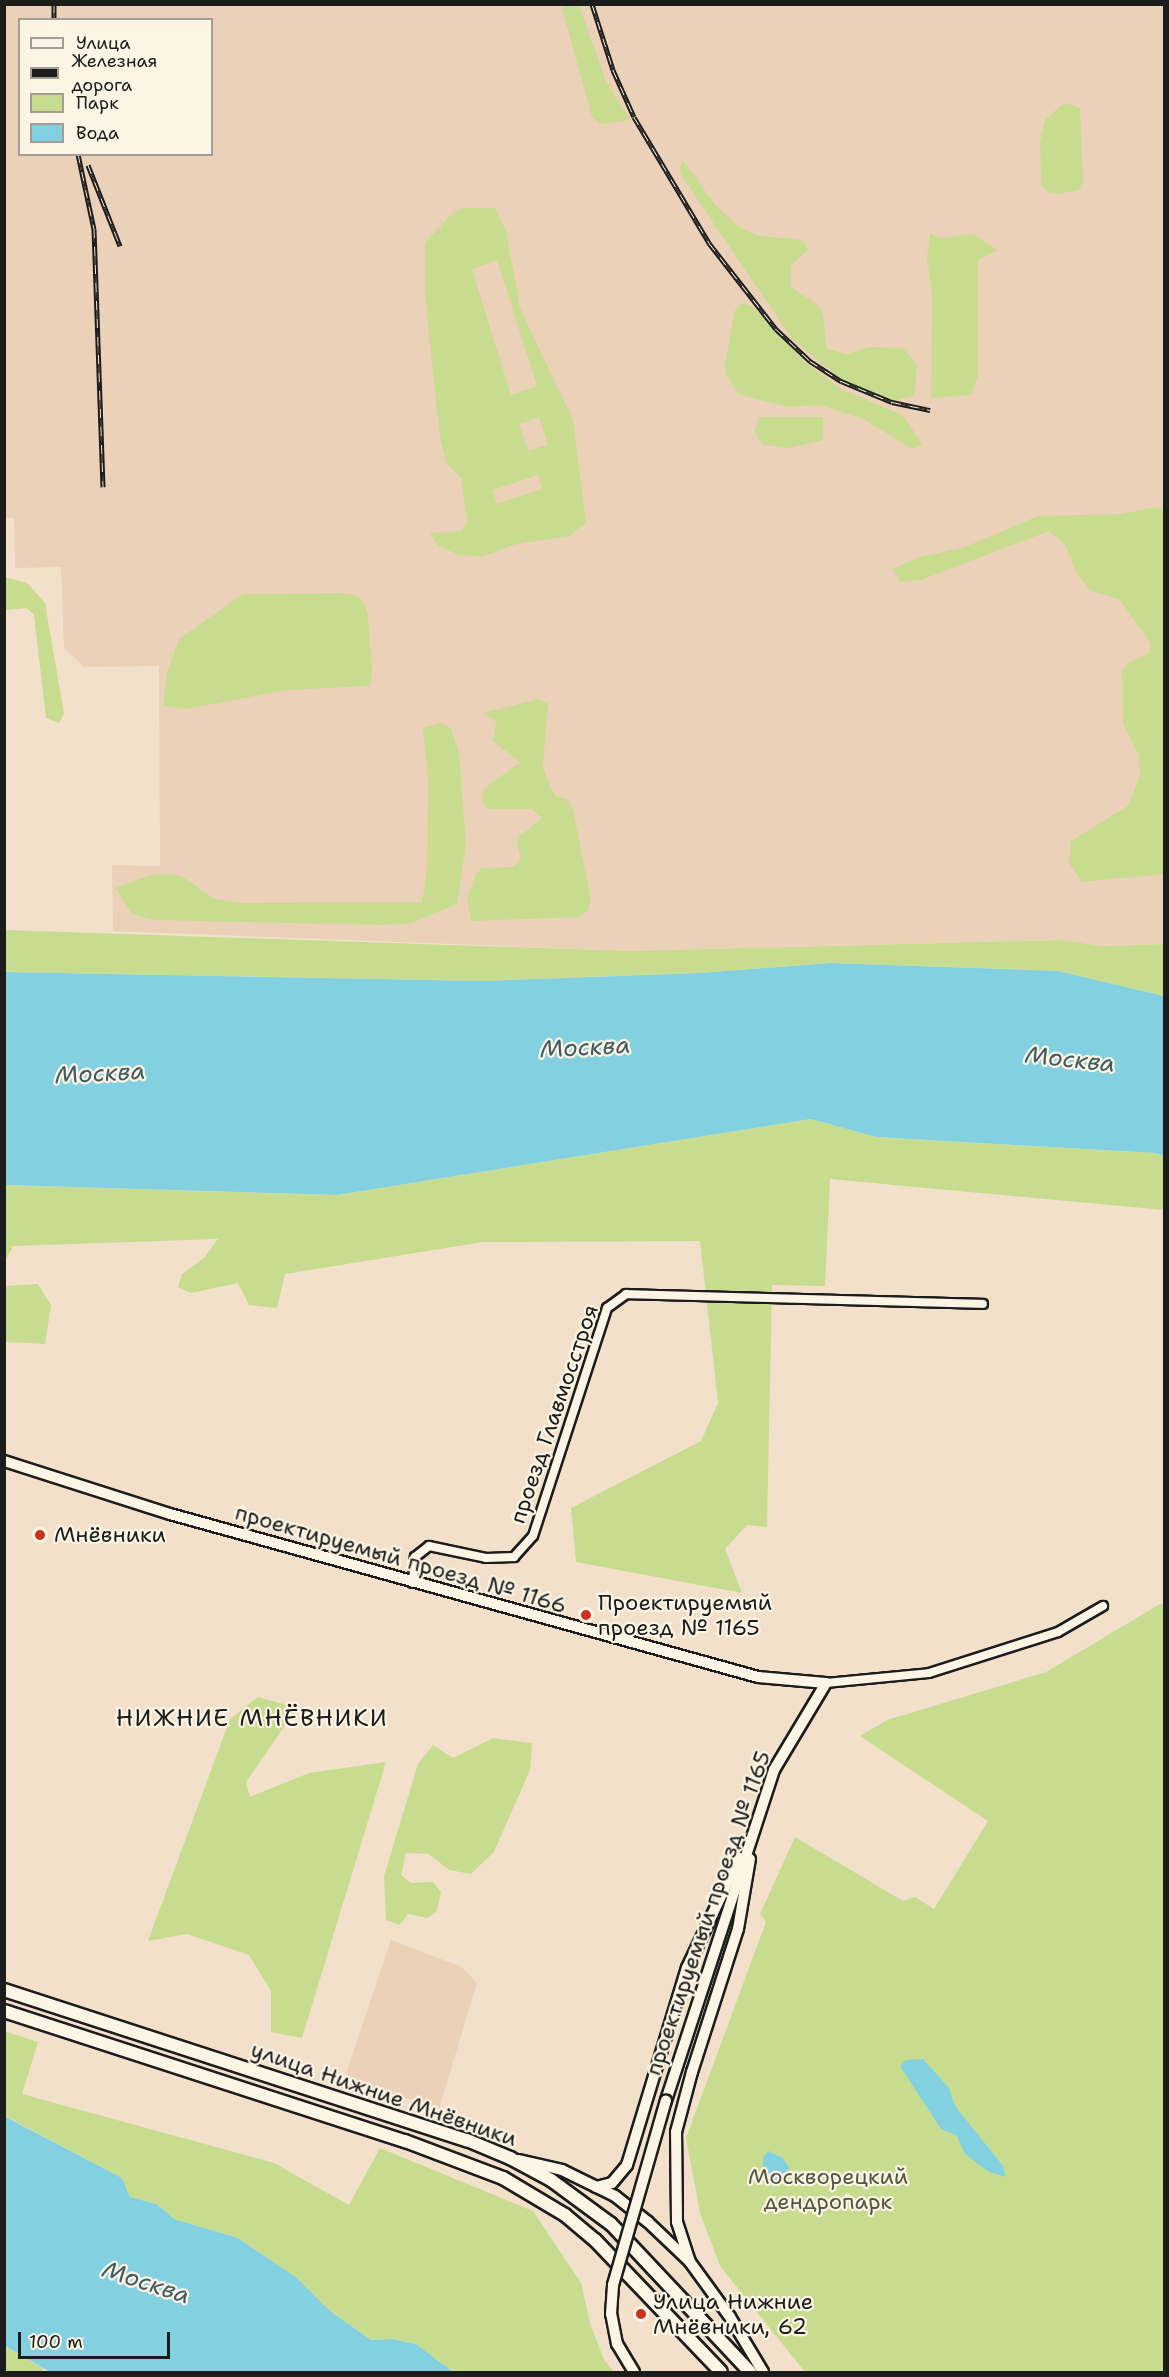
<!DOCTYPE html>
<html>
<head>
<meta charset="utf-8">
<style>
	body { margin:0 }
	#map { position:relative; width:1169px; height:2377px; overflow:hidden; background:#f2e0cb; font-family:"Shantell Sans",sans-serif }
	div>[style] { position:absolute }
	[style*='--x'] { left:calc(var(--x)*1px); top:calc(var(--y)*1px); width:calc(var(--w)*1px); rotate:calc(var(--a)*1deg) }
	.built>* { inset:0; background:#ebd1b8 }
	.green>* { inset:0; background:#c8dc90 }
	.water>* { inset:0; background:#83d1e0 }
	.roads { filter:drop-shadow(2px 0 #1c1c1c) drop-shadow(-2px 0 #1c1c1c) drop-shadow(0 2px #1c1c1c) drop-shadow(0 -2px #1c1c1c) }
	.minor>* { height:8px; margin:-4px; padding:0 4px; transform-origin:4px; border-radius:4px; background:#fcf5e5 }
	.tertiary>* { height:10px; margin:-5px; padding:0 5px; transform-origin:5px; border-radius:5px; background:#fcf5e5 }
	.secondary>* { height:12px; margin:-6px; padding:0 6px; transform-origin:6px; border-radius:6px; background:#fcf5e5 }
	.rail>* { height:5px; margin-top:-2.5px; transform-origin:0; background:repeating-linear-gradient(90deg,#fcf5e5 0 9px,#1c1c1c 0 18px); box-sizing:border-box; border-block:2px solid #1c1c1c }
	.bridges { filter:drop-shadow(2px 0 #1c1c1c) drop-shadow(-2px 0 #1c1c1c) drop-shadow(0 2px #1c1c1c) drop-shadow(0 -2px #1c1c1c) }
	.tertiary-bridge>* { height:10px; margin:-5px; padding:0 5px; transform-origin:5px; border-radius:5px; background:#fcf5e5 }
	.dots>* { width:16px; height:16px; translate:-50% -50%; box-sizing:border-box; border:3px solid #fcf5e5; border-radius:50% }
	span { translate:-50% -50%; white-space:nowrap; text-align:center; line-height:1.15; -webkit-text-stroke:4.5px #fcf5e5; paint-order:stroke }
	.street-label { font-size:22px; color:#1c1c1c }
	.poi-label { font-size:22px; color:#1c1c1c }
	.left { translate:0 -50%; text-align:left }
	.park-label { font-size:22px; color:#50563f }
	.water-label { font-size:24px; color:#405b61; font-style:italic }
	.neighbourhood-label { font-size:24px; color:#1c1c1c; letter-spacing:1.5px }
	.frame { position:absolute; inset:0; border:6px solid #1c1c1c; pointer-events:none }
	.legend { position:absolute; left:18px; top:18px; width:195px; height:138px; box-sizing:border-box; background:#fcf5e5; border:2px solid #a29e95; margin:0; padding:8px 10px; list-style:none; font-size:18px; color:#1c1c1c }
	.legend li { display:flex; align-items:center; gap:12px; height:30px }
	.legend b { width:30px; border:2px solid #a29e95 }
	.scale { position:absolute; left:18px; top:2332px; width:152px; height:27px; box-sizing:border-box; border:3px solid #1c1c1c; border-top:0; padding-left:8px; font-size:18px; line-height:21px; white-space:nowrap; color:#1c1c1c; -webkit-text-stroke:4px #fcf5e5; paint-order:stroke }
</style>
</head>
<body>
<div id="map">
	<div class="built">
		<i style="clip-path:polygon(evenodd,4px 5px,1164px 5px,1164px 944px,1103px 946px,1061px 940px,632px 951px,113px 931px,112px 865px,160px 866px,159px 666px,84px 667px,64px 648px,61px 567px,15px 568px,14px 518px,4px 518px,4px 5px,20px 20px,212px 20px,212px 154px,20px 154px,20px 20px)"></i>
		<i style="clip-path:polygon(391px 1940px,462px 1967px,477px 1983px,439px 2109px,344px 2079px)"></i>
	</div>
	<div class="green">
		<i style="clip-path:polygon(561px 5px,579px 5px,606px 81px,630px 120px,600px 124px,592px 117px)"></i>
		<i style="clip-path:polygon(1071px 104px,1080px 108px,1083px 181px,1079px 190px,1058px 194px,1048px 192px,1041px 184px,1040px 141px,1045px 120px,1061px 105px)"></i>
		<i style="clip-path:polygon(682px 159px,717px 207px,739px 227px,760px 236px,803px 240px,808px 250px,791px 266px,791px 287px,818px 305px,823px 314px,827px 349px,847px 354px,869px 347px,903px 348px,917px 365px,914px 396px,889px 402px,852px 388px,792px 339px,685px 181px,680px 172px)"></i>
		<i style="clip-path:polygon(evenodd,463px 208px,495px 208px,506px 230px,520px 308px,573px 420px,586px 523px,569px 536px,513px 545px,482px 557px,459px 555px,438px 546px,430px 533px,462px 531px,467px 522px,461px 478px,446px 463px,440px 438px,425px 297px,425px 243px,453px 213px,463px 208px,497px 260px,537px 386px,511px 395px,472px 269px,497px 260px,463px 208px,539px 417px,548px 444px,528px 451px,519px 424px,539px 417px,463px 208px,538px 475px,542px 489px,497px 504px,493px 490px,538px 475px)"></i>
		<i style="clip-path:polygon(930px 234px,940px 238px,973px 234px,997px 250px,978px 260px,978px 376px,971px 395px,931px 398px,932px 295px,927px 257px)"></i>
		<i style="clip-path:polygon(742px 303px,752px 306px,806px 363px,841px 389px,903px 415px,922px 444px,912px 449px,863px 419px,820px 405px,788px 407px,740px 395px,726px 375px,725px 364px,735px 310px)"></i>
		<i style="clip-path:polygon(760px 417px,823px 417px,823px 440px,790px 448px,763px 445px,754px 431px)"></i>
		<i style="clip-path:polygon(1152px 508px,1162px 508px,1164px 514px,1164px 874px,1082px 882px,1069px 863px,1071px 841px,1128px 806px,1140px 775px,1138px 754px,1123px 724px,1122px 672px,1129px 662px,1149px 654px,1151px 644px,1120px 600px,1090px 590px,1077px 574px,1065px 544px,1049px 531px,921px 580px,900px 582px,893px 569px,916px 558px,965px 547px,1038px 516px,1120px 514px)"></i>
		<i style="clip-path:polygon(5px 577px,27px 583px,45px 603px,64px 714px,59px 723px,46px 718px,34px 615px,27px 608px,5px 610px)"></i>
		<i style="clip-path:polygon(344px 593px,356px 595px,365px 604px,368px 615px,372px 675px,369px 686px,287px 690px,186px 709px,163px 706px,167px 673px,179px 639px,243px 594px)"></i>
		<i style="clip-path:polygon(539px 699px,548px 703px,543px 766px,550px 787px,556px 796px,567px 799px,573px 810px,591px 900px,588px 911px,579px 917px,471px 921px,467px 899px,475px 876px,482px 868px,513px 867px,521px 859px,516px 839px,542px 818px,532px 809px,486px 809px,482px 798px,485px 788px,520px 762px,493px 741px,496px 721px,483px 713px)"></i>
		<i style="clip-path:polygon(441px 723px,451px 728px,459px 753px,466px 843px,457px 904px,412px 923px,383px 925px,154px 920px,132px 914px,115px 888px,150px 875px,172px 874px,185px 878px,213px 898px,240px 903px,422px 902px,427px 869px,428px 781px,423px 732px,425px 727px)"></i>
		<i style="clip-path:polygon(5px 930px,632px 951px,1061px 940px,1103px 946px,1164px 944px,1164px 996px,1058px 971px,830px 963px,700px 973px,484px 981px,5px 972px)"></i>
		<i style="clip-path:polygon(811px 1119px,876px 1137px,1155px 1153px,1164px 1156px,1164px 1210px,830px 1179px,825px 1286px,772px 1285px,767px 1527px,747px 1525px,725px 1549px,742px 1593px,576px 1562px,571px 1508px,701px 1441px,718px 1403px,700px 1241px,483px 1242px,285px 1274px,277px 1308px,249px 1305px,238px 1283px,191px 1293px,178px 1287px,182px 1274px,204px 1258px,218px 1239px,13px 1246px,5px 1262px,5px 1185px,337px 1195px)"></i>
		<i style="clip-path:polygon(38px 1284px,51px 1305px,45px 1344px,5px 1342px,5px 1286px)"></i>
		<i style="clip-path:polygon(1160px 1604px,1164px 1604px,1164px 2372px,805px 2372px,720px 2266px,700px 2213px,686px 2138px,766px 1922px,760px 1914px,795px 1837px,903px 1901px,915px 1897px,934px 1909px,988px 1821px,860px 1736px,887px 1720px,1046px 1672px)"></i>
		<i style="clip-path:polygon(258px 1697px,297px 1708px,246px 1782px,250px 1797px,309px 1773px,386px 1762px,302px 2038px,271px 2032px,271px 1991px,249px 1955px,187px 1934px,148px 1941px,230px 1719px)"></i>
		<i style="clip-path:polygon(493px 1738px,532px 1743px,530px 1770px,494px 1852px,471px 1874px,449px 1870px,429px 1854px,406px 1853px,401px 1875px,411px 1883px,433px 1882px,441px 1892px,437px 1911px,428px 1918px,408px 1914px,400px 1925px,386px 1920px,384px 1876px,418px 1764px,433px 1745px,453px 1758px)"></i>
		<i style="clip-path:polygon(4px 2031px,38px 2042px,22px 2094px,274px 2163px,349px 2205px,380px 2148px,533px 2211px,581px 2283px,590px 2323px,604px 2360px,614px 2372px,453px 2372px,416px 2344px,392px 2339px,371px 2340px,330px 2311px,297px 2278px,238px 2238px,174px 2219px,157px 2204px,130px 2197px,122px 2178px,5px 2116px)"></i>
		<i style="clip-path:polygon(4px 2346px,43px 2368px,43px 2372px,5px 2372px)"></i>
	</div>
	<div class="water">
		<i style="clip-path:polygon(830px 963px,1058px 971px,1164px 996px,1164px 1156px,1155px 1153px,876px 1137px,811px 1119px,337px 1195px,5px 1185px,5px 972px,484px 981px,700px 973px)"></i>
		<i style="clip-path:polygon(923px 2059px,949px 2088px,955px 2106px,1003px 2166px,1006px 2177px,989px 2172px,965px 2154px,956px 2135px,941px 2129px,900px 2066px,906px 2060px)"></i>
		<i style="clip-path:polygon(4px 2116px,122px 2178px,130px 2197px,157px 2204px,174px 2219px,238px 2238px,297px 2278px,330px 2311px,371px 2340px,392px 2339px,416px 2344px,453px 2372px,50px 2372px,5px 2346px)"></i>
		<i style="clip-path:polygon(768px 2151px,783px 2158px,789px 2168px,785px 2181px,770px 2180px,763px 2169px,763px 2157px)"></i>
	</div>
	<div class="roads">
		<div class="minor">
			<i style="--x:413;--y:1583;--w:26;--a:-86"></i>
			<i style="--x:415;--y:1557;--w:18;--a:-38"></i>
			<i style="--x:429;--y:1546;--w:58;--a:11.9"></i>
			<i style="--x:486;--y:1558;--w:28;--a:-2"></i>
			<i style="--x:514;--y:1557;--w:28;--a:-48"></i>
			<i style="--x:533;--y:1536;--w:240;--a:-72"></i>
			<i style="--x:607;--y:1308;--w:24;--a:-36"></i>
			<i style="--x:626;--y:1294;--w:357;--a:1.6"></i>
			<i style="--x:826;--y:1683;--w:103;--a:-5.5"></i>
			<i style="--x:929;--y:1673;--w:135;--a:-17.6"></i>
			<i style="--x:1058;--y:1632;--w:52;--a:-30"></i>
		</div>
		<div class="tertiary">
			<i style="--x:4;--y:1461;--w:174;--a:17.7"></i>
			<i style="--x:170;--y:1514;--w:610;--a:15.49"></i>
			<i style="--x:758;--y:1677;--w:68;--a:5"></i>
			<i style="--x:826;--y:1683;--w:101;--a:120.9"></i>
			<i style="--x:774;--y:1770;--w:347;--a:108.1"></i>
			<i style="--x:519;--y:2160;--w:44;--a:13.1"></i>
			<i style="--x:562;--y:2170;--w:59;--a:26.1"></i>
			<i style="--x:615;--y:2196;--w:42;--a:38.2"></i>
			<i style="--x:648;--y:2222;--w:58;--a:43.6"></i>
			<i style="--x:690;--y:2262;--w:68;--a:54"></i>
			<i style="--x:730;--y:2317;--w:64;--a:59"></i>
			<i style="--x:596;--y:2187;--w:16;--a:-14"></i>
			<i style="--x:612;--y:2183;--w:23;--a:-50"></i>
			<i style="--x:627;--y:2165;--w:206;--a:-73.1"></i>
			<i style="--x:687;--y:1968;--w:122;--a:-64.7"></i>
			<i style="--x:690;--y:2262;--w:42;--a:-108"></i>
			<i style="--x:677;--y:2222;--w:90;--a:-90.6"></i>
			<i style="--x:676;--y:2132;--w:62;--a:-75.1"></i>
			<i style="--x:692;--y:2072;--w:150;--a:-72.2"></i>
			<i style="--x:738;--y:1929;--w:71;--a:-80.3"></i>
		</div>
		<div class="secondary">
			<i style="--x:4;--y:1990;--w:487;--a:18"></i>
			<i style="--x:467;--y:2140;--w:47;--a:22.7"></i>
			<i style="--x:510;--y:2158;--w:47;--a:28.2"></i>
			<i style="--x:551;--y:2180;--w:74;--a:36.3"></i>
			<i style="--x:611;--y:2224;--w:203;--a:46.8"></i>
			<i style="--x:4;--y:2011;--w:422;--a:18"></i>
			<i style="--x:405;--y:2141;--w:105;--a:20.7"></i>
			<i style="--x:503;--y:2178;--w:72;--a:30.8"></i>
			<i style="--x:565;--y:2215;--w:39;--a:40"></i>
			<i style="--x:595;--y:2240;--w:182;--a:46.3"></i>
		</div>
	</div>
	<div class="rail">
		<i style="--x:54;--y:4;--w:16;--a:90"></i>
		<i style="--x:592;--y:4;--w:69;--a:72.3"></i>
		<i style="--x:613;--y:70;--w:51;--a:65.9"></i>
		<i style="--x:634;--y:117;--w:147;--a:59.2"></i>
		<i style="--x:709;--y:243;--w:109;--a:52.1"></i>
		<i style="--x:776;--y:329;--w:47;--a:43.3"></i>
		<i style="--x:810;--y:361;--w:37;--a:33"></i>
		<i style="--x:841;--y:381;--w:55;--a:22.4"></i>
		<i style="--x:892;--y:402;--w:39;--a:12"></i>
		<i style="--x:78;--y:154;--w:77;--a:78"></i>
		<i style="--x:94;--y:229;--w:258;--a:88"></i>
		<i style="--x:88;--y:165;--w:87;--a:68.4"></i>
	</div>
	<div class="bridges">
		<div class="tertiary-bridge">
			<i style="--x:634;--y:2372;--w:33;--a:-121"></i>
			<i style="--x:617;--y:2344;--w:31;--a:-101"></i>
			<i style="--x:611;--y:2314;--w:29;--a:-86"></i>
			<i style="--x:613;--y:2285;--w:192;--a:-74"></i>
		</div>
	</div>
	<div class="dots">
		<i style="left:40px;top:1535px;background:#c8321e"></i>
		<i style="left:586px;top:1615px;background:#c8321e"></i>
		<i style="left:641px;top:2314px;background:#c8321e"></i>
	</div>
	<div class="street-label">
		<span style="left:554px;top:1414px;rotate:-71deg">проезд Главмосстроя</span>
		<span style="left:401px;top:1559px;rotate:16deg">проектируемый проезд № 1166</span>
		<span style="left:708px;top:1913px;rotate:-71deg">проектируемый проезд № 1165</span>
		<span style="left:384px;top:2094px;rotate:19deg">улица Нижние Мнёвники</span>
	</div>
	<div class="poi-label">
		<span class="left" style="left:54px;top:1535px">Мнёвники</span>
		<span class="left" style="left:598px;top:1615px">Проектируемый<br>проезд № 1165</span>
		<span class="left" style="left:653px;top:2314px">Улица Нижние<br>Мнёвники, 62</span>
	</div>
	<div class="park-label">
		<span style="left:828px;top:2189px">Москворецкий<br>дендропарк</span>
	</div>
	<div class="water-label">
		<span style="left:585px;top:1048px;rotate:-3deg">Москва</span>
		<span style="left:1070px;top:1060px;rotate:6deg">Москва</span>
		<span style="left:100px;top:1074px;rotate:-3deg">Москва</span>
		<span style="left:146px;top:2283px;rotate:18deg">Москва</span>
	</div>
	<div class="neighbourhood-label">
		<span style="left:252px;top:1719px">НИЖНИЕ МНЁВНИКИ</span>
	</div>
	<div class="frame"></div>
	<ul class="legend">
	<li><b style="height:8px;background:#fcf5e5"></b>Улица</li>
	<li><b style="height:8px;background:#1c1c1c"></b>Железная дорога</li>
	<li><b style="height:16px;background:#c8dc90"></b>Парк</li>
	<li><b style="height:16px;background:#83d1e0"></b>Вода</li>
	</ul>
	<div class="scale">100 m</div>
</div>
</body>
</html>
